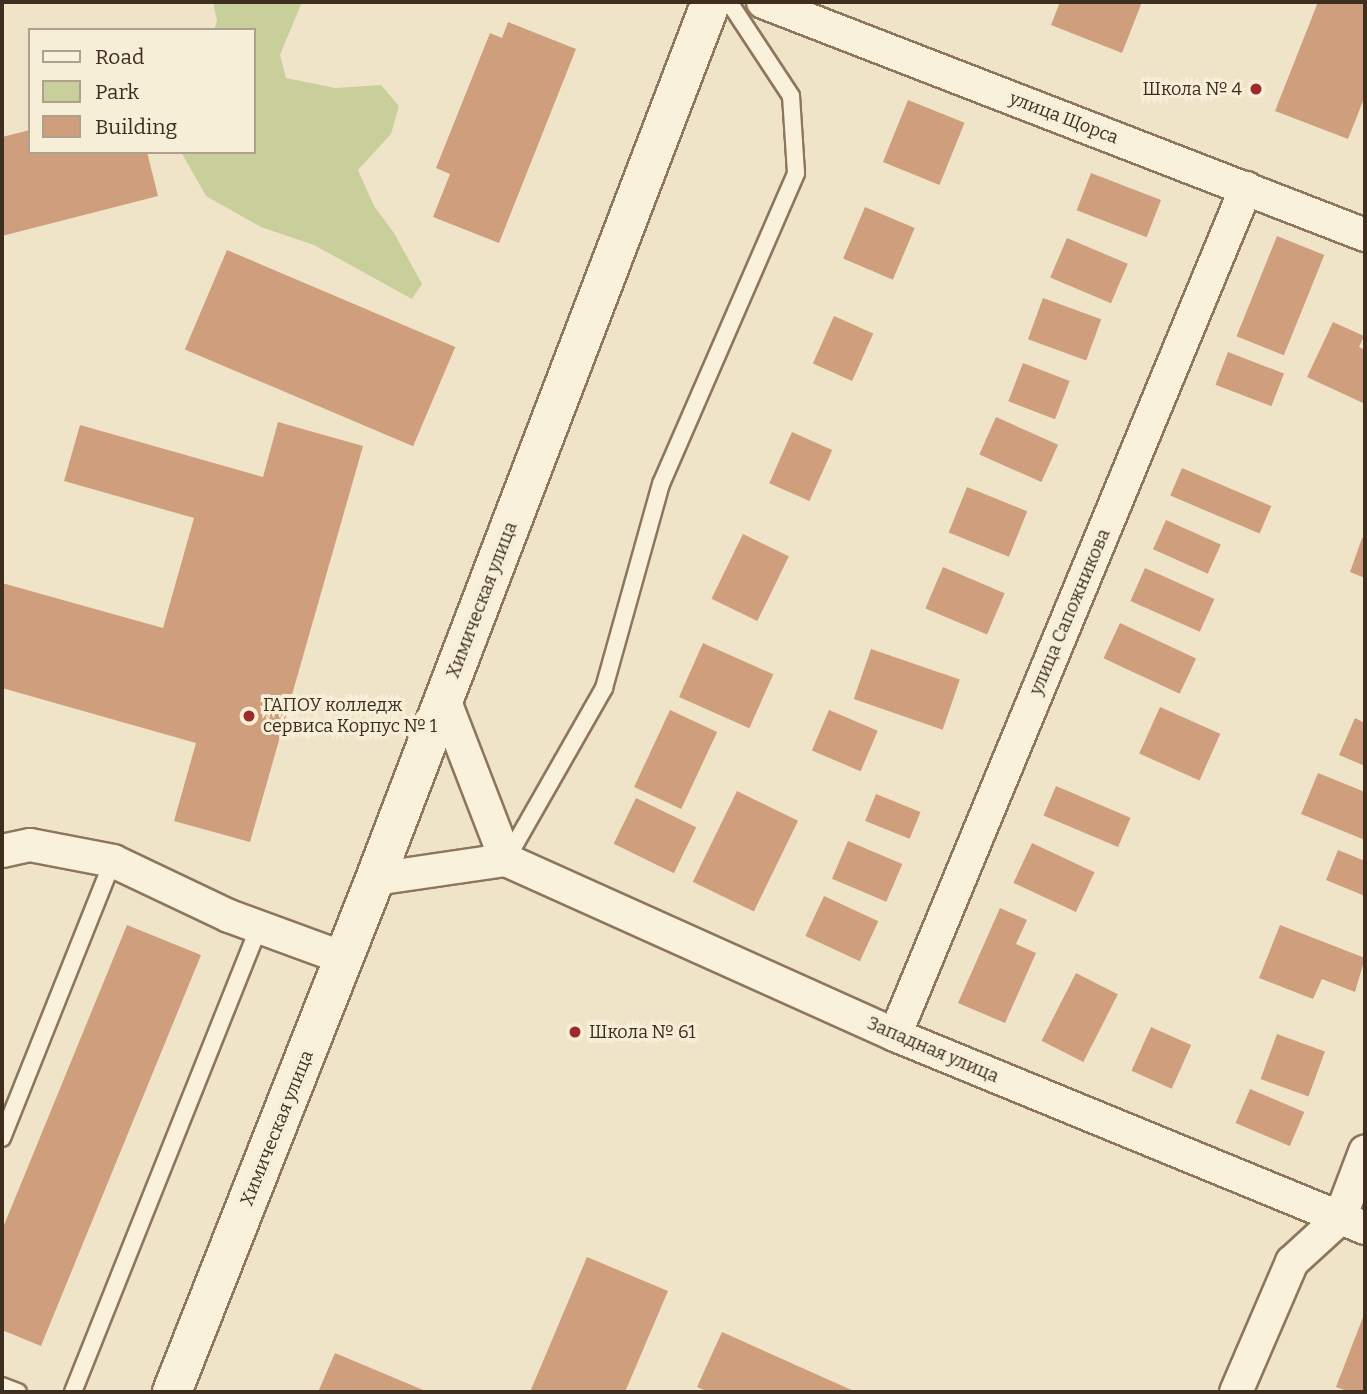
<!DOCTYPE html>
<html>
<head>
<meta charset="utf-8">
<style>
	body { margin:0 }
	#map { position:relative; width:1367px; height:1394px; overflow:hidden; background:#f0e4c8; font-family:Bitter,serif }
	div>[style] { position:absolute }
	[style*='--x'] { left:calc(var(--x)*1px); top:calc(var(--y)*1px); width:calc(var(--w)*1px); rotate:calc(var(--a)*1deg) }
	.green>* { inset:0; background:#c9cf9b }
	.building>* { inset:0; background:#cf9f7d; transform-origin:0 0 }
	.roads { filter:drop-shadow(2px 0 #8d765c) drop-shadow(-2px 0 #8d765c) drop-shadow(0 2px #8d765c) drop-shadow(0 -2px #8d765c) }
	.lane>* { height:16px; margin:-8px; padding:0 8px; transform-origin:8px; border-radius:8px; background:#faf1dc }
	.street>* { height:32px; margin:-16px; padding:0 16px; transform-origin:16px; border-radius:16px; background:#faf1dc }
	.secondary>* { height:38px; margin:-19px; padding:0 19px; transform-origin:19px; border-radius:19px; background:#faf1dc }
	.dots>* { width:19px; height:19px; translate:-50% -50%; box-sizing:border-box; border:4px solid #f7eed8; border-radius:50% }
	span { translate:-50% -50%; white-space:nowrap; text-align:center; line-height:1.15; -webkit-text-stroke:6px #f7eed8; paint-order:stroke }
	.poi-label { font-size:18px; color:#3d2e20 }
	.right { translate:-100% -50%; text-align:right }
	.left { translate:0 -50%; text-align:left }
	.street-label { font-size:18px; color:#3d2e20 }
	.frame { position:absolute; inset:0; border:4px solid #3d2e20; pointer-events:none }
	.legend { position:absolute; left:28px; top:28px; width:228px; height:126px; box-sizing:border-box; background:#f7eed8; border:2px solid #ada18e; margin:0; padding:9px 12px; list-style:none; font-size:21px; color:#3d2e20 }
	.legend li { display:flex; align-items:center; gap:14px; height:35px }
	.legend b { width:35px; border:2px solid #ada18e }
</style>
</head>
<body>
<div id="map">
	<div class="green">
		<i style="clip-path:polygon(213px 2px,302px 2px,280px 55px,286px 78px,335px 88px,381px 85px,399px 106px,391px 134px,358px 170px,374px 206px,394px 233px,422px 284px,412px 299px,314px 245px,261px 227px,206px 196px,181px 152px,254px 152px,254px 30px,214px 30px,217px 21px)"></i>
	</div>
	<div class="building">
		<i style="clip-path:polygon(1060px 2px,1142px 2px,1122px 53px,1051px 25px)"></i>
		<i style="clip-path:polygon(1318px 2px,1365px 2px,1365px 96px,1348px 139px,1275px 111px)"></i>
		<i style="clip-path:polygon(508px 22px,576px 49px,499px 243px,433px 217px,450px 174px,436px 168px,490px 33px,502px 38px)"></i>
		<i style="left:908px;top:100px;width:61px;height:67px;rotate:22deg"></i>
		<i style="clip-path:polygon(30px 130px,30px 152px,147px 152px,158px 196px,2px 236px,2px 137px)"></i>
		<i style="left:1091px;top:173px;width:75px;height:40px;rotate:21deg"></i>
		<i style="left:865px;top:207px;width:54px;height:56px;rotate:23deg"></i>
		<i style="left:1277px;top:236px;width:51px;height:108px;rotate:22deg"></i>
		<i style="left:1067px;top:238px;width:66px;height:43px;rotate:23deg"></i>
		<i style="left:227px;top:250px;width:248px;height:108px;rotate:23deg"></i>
		<i style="left:1043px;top:298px;width:62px;height:44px;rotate:20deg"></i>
		<i style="left:834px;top:316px;width:43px;height:52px;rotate:24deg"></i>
		<i style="clip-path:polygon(1333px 322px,1364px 336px,1359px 347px,1365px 350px,1365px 404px,1307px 377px)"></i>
		<i style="left:1228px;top:352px;width:60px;height:35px;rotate:21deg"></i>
		<i style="left:1023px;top:363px;width:50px;height:41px;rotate:21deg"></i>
		<i style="left:996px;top:417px;width:68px;height:41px;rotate:24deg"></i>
		<i style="clip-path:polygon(278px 422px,363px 446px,250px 842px,174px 821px,196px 743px,2px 688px,2px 583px,163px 628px,194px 518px,64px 481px,80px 425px,263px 477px)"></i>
		<i style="left:792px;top:432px;width:44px;height:56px;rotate:24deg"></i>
		<i style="left:1182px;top:468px;width:97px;height:30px;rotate:23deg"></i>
		<i style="left:967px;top:487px;width:65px;height:49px;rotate:22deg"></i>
		<i style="left:1166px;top:520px;width:60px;height:32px;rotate:24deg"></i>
		<i style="left:743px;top:534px;width:51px;height:72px;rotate:26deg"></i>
		<i style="clip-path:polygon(1362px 538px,1365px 539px,1365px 578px,1350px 572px)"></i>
		<i style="left:943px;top:567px;width:67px;height:45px;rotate:23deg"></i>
		<i style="left:1145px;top:568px;width:76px;height:36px;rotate:24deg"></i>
		<i style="left:1120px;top:623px;width:84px;height:39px;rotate:25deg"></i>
		<i style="left:703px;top:643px;width:77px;height:59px;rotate:24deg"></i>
		<i style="left:871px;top:649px;width:94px;height:53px;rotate:19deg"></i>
		<i style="left:1160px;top:707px;width:66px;height:51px;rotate:24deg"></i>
		<i style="left:670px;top:710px;width:52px;height:85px;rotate:25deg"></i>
		<i style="left:829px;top:710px;width:53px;height:44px;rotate:23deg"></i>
		<i style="clip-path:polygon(1355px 718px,1365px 723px,1365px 766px,1339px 755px)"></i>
		<i style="clip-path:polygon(1318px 773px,1365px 792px,1365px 840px,1301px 814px)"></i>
		<i style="left:1056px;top:786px;width:81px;height:32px;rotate:23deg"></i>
		<i style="left:737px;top:791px;width:68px;height:101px;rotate:26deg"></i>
		<i style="left:876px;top:794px;width:48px;height:29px;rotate:22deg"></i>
		<i style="left:636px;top:798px;width:67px;height:51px;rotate:26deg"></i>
		<i style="left:848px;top:841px;width:59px;height:41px;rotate:23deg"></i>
		<i style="left:1032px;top:843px;width:69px;height:44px;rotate:25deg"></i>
		<i style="clip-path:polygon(1338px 850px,1365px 861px,1365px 896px,1326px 880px)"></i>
		<i style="left:824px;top:896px;width:60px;height:44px;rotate:25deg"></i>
		<i style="clip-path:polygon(1000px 908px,1027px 920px,1016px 944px,1036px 953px,1005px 1023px,958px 1003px)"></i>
		<i style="clip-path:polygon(127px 925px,201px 955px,41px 1346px,2px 1330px,2px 1230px)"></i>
		<i style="clip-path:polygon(1280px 925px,1365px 958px,1355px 992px,1322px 979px,1313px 999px,1259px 978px)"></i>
		<i style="left:1076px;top:973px;width:47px;height:76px;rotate:27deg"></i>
		<i style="left:1151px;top:1027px;width:44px;height:48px;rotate:24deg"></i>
		<i style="left:1277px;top:1034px;width:51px;height:48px;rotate:20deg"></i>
		<i style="left:1250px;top:1089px;width:59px;height:37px;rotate:23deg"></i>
		<i style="clip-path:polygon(587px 1257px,668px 1291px,625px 1392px,530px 1392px)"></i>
		<i style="clip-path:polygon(1365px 1312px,1365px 1392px,1350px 1392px,1336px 1387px)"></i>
		<i style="clip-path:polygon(722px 1332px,856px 1392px,709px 1392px,697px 1387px)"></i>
		<i style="clip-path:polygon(335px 1353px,428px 1392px,318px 1392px)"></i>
	</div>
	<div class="roads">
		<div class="lane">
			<i style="--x:506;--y:860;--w:198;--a:-60.3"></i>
			<i style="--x:604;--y:688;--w:212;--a:-74.4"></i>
			<i style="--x:661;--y:484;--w:339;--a:-66.5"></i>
			<i style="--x:796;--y:173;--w:77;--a:-93.7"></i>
			<i style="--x:791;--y:96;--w:113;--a:-123.4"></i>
			<i style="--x:2;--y:1138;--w:298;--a:-68.2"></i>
			<i style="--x:2;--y:1386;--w:17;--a:21"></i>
			<i style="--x:73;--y:1392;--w:501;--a:-68.2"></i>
		</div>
		<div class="street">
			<i style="--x:763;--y:2;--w:646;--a:21.16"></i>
			<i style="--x:2;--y:851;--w:29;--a:-12"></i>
			<i style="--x:30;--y:845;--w:85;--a:10.9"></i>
			<i style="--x:113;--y:861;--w:128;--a:25.4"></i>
			<i style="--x:229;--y:916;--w:122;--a:20.1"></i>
			<i style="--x:506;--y:860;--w:427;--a:24.2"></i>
			<i style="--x:895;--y:1035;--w:508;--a:22.32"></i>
			<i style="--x:375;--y:879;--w:132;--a:-8.3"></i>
			<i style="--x:506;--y:860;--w:173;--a:-111.1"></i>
			<i style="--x:895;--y:1035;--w:917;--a:-67.49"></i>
			<i style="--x:1236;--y:1392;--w:142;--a:-66.7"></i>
			<i style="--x:1292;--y:1262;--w:65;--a:-42.5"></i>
			<i style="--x:1340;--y:1218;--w:71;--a:-69.3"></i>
		</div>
		<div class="secondary">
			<i style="--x:172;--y:1392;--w:552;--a:-68.41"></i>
			<i style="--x:375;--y:879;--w:939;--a:-69.04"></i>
		</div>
	</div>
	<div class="dots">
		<i style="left:1256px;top:89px;background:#9e2a2b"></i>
		<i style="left:249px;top:716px;background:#9e2a2b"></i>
		<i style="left:575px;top:1032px;background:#9e2a2b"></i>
	</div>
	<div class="poi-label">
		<span class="right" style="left:1242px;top:89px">Школа № 4</span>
		<span class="left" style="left:263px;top:716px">ГАПОУ колледж<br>сервиса Корпус № 1</span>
		<span class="left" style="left:589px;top:1032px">Школа № 61</span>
	</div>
	<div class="street-label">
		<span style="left:1064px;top:118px;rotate:21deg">улица Щорса</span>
		<span style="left:482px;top:600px;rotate:-69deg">Химическая улица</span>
		<span style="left:1070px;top:612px;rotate:-67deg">улица Сапожникова</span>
		<span style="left:933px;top:1050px;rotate:23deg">Западная улица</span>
		<span style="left:277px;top:1128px;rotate:-68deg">Химическая улица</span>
	</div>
	<div class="frame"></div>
	<ul class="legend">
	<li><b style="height:9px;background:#faf1dc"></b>Road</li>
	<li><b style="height:19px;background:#c9cf9b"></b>Park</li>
	<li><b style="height:19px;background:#cf9f7d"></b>Building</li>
	</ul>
</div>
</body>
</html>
